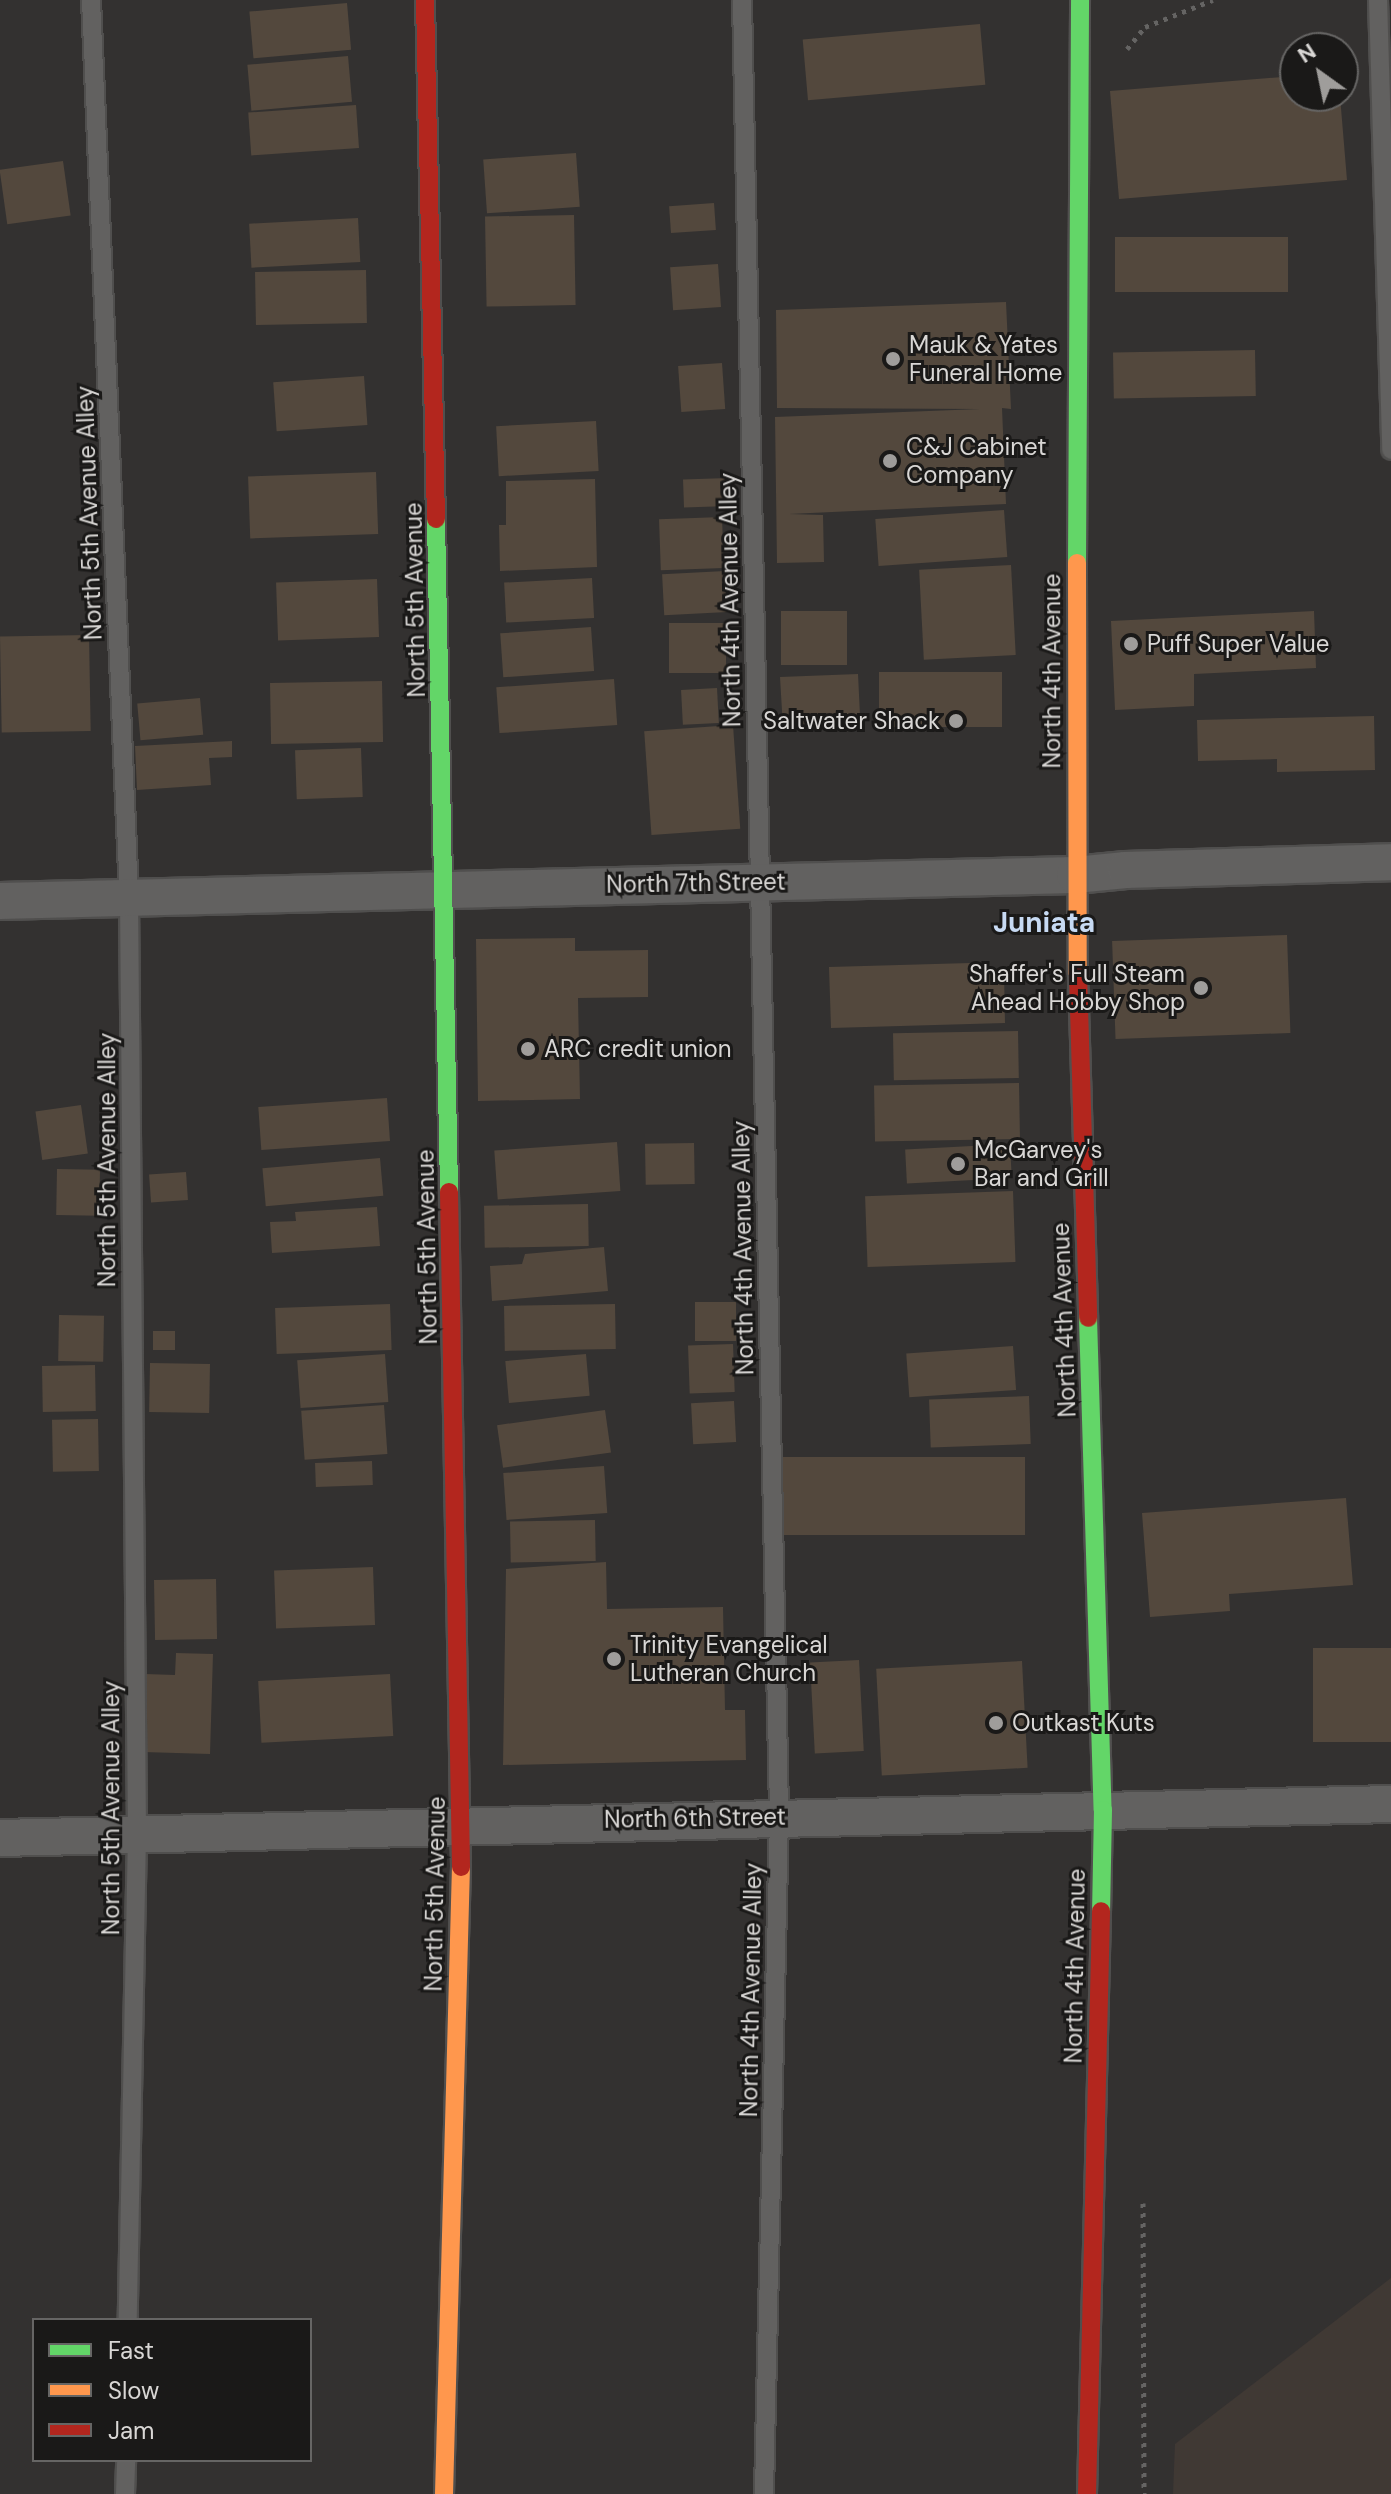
<!DOCTYPE html>
<html>
<head>
<meta charset="utf-8">
<style>
	body { margin:0 }
	#map { position:relative; width:1391px; height:2494px; overflow:hidden; background:#333130; font-family:"DM Sans",sans-serif }
	div>[style] { position:absolute }
	[style*='--x'] { left:calc(var(--x)*1px); top:calc(var(--y)*1px); width:calc(var(--w)*1px); rotate:calc(var(--a)*1deg) }
	.built>* { inset:0; background:#403934 }
	.building>* { inset:0; background:#53483d; transform-origin:0 0 }
	.path>* { height:5px; margin-top:-2.5px; transform-origin:0; background:repeating-linear-gradient(90deg,#656463 0 4px,transparent 0 10px) }
	.roads { filter:drop-shadow(2px 0 #504f4e) drop-shadow(-2px 0 #504f4e) drop-shadow(0 2px #504f4e) drop-shadow(0 -2px #504f4e) }
	.lane>* { height:18px; margin:-9px; padding:0 9px; transform-origin:9px; border-radius:9px; background:#626160 }
	.street>* { height:36px; margin:-18px; padding:0 18px; transform-origin:18px; border-radius:18px; background:#626160 }
	.fast>* { height:18px; margin:-9px; padding:0 9px; transform-origin:9px; border-radius:9px; background:#63d668 }
	.slow>* { height:18px; margin:-9px; padding:0 9px; transform-origin:9px; border-radius:9px; background:#ff974d }
	.jam>* { height:18px; margin:-9px; padding:0 9px; transform-origin:9px; border-radius:9px; background:#b3261e }
	.dots>* { width:22px; height:22px; translate:-50% -50%; box-sizing:border-box; border:4px solid #1a1918; border-radius:50% }
	span { translate:-50% -50%; white-space:nowrap; text-align:center; line-height:1.15; -webkit-text-stroke:6px #1a1918; paint-order:stroke }
	.poi-label { font-size:24px; color:#d9d7d5 }
	.left { translate:0 -50%; text-align:left }
	.right { translate:-100% -50%; text-align:right }
	.street-label { font-size:24px; color:#d9d7d5 }
	.quarter-label { font-size:28px; color:#c7daf3; font-weight:700 }
	.legend { position:absolute; left:32px; top:2318px; width:280px; height:144px; box-sizing:border-box; background:#1a1918; border:2px solid #666564; margin:0; padding:10px 14px; list-style:none; font-size:24px; color:#d9d7d5 }
	.legend li { display:flex; align-items:center; gap:16px; height:40px }
	.legend b { width:40px; border:2px solid #666564 }
	.north { position:absolute; left:1279px; top:32px; width:80px; height:80px; box-sizing:border-box; background:#1a1918; border:2px solid #666564; border-radius:50%; rotate:327deg; font-size:22px; font-weight:700; line-height:32px; text-align:center; color:#d9d7d5 }
	.north::after { content:''; display:block; margin:auto; width:28px; height:36px; background:#9f9d9b; clip-path:polygon(50% 0,100% 100%,50% 72%,0 100%) }
</style>
</head>
<body>
<div id="map">
	<div class="built">
		<i style="clip-path:polygon(1391px 2278px,1391px 2494px,1173px 2494px,1175px 2444px)"></i>
	</div>
	<div class="building">
		<i style="left:347px;top:3px;width:47px;height:98px;rotate:85deg"></i>
		<i style="left:980px;top:24px;width:61px;height:178px;rotate:85deg"></i>
		<i style="left:348px;top:56px;width:46px;height:101px;rotate:85deg"></i>
		<i style="clip-path:polygon(1295px 76px,1295px 96px,1340px 96px,1347px 180px,1119px 199px,1110px 91px)"></i>
		<i style="left:356px;top:105px;width:43px;height:108px;rotate:86deg"></i>
		<i style="left:576px;top:153px;width:54px;height:93px;rotate:86deg"></i>
		<i style="left:63px;top:161px;width:55px;height:64px;rotate:82deg"></i>
		<i style="left:714px;top:203px;width:27px;height:45px;rotate:86deg"></i>
		<i style="left:574px;top:215px;width:90px;height:89px;rotate:89deg"></i>
		<i style="left:358px;top:218px;width:44px;height:109px;rotate:87deg"></i>
		<i style="left:1288px;top:237px;width:55px;height:173px;rotate:90deg"></i>
		<i style="left:718px;top:264px;width:43px;height:48px;rotate:86deg"></i>
		<i style="left:366px;top:270px;width:53px;height:111px;rotate:89deg"></i>
		<i style="clip-path:polygon(1006px 302px,1011px 409px,1002px 408px,1006px 504px,789px 514px,823px 515px,824px 562px,777px 563px,775px 417px,980px 409px,777px 408px,776px 310px)"></i>
		<i style="left:1255px;top:350px;width:46px;height:142px;rotate:89deg"></i>
		<i style="left:722px;top:363px;width:46px;height:44px;rotate:86deg"></i>
		<i style="left:364px;top:376px;width:49px;height:91px;rotate:86deg"></i>
		<i style="left:596px;top:421px;width:50px;height:100px;rotate:87deg"></i>
		<i style="left:376px;top:472px;width:62px;height:128px;rotate:88deg"></i>
		<i style="left:728px;top:478px;width:28px;height:45px;rotate:88deg"></i>
		<i style="clip-path:polygon(595px 479px,597px 567px,500px 571px,499px 525px,506px 525px,506px 481px)"></i>
		<i style="left:1004px;top:510px;width:47px;height:129px;rotate:86deg"></i>
		<i style="left:722px;top:517px;width:51px;height:63px;rotate:88deg"></i>
		<i style="left:1011px;top:565px;width:90px;height:92px;rotate:87deg"></i>
		<i style="left:725px;top:571px;width:41px;height:63px;rotate:87deg"></i>
		<i style="left:592px;top:578px;width:40px;height:88px;rotate:87deg"></i>
		<i style="left:377px;top:579px;width:58px;height:101px;rotate:88deg"></i>
		<i style="left:781px;top:611px;width:66px;height:54px"></i>
		<i style="clip-path:polygon(1314px 611px,1316px 668px,1194px 674px,1194px 706px,1115px 710px,1111px 621px)"></i>
		<i style="left:669px;top:623px;width:57px;height:50px"></i>
		<i style="left:591px;top:627px;width:44px;height:91px;rotate:86deg"></i>
		<i style="left:89px;top:635px;width:96px;height:89px;rotate:89deg"></i>
		<i style="left:1002px;top:672px;width:55px;height:123px;rotate:90deg"></i>
		<i style="clip-path:polygon(858px 674px,860px 715px,829px 716px,829px 726px,783px 728px,780px 677px)"></i>
		<i style="left:614px;top:679px;width:46px;height:118px;rotate:86deg"></i>
		<i style="left:382px;top:681px;width:61px;height:112px;rotate:89deg"></i>
		<i style="left:717px;top:688px;width:35px;height:36px;rotate:87deg"></i>
		<i style="left:200px;top:698px;width:37px;height:63px;rotate:85deg"></i>
		<i style="clip-path:polygon(1374px 716px,1375px 770px,1277px 772px,1277px 759px,1198px 761px,1197px 720px)"></i>
		<i style="left:733px;top:725px;width:104px;height:89px;rotate:86deg"></i>
		<i style="clip-path:polygon(232px 741px,232px 757px,209px 758px,211px 785px,137px 790px,135px 746px)"></i>
		<i style="left:361px;top:748px;width:49px;height:66px;rotate:88deg"></i>
		<i style="left:1287px;top:935px;width:98px;height:175px;rotate:88deg"></i>
		<i style="clip-path:polygon(575px 938px,575px 951px,648px 950px,648px 997px,578px 998px,580px 1099px,478px 1101px,476px 939px)"></i>
		<i style="clip-path:polygon(970px 963px,970px 971px,1004px 970px,1005px 1023px,831px 1028px,829px 967px)"></i>
		<i style="left:1018px;top:1031px;width:47px;height:125px;rotate:89deg"></i>
		<i style="left:1019px;top:1083px;width:56px;height:145px;rotate:89deg"></i>
		<i style="left:387px;top:1098px;width:43px;height:129px;rotate:86deg"></i>
		<i style="left:81px;top:1105px;width:49px;height:46px;rotate:82deg"></i>
		<i style="left:617px;top:1142px;width:49px;height:123px;rotate:86deg"></i>
		<i style="left:694px;top:1143px;width:41px;height:49px;rotate:89deg"></i>
		<i style="left:1010px;top:1144px;width:34px;height:105px;rotate:87deg"></i>
		<i style="left:380px;top:1158px;width:38px;height:118px;rotate:85deg"></i>
		<i style="left:57px;top:1169px;width:43px;height:46px;rotate:1deg"></i>
		<i style="left:186px;top:1172px;width:28px;height:37px;rotate:86deg"></i>
		<i style="left:1013px;top:1191px;width:71px;height:148px;rotate:88deg"></i>
		<i style="left:588px;top:1204px;width:42px;height:104px;rotate:89deg"></i>
		<i style="clip-path:polygon(377px 1207px,380px 1246px,272px 1253px,270px 1222px,296px 1221px,295px 1212px)"></i>
		<i style="clip-path:polygon(604px 1247px,608px 1291px,492px 1301px,490px 1266px,522px 1264px,525px 1254px)"></i>
		<i style="left:695px;top:1302px;width:41px;height:39px"></i>
		<i style="left:390px;top:1304px;width:46px;height:115px;rotate:88deg"></i>
		<i style="left:615px;top:1304px;width:45px;height:111px;rotate:89deg"></i>
		<i style="left:59px;top:1315px;width:45px;height:46px;rotate:1deg"></i>
		<i style="left:175px;top:1331px;width:19px;height:22px;rotate:90deg"></i>
		<i style="left:733px;top:1344px;width:48px;height:45px;rotate:88deg"></i>
		<i style="left:1013px;top:1346px;width:44px;height:107px;rotate:86deg"></i>
		<i style="left:385px;top:1354px;width:48px;height:88px;rotate:86deg"></i>
		<i style="left:586px;top:1354px;width:42px;height:81px;rotate:85deg"></i>
		<i style="left:150px;top:1363px;width:60px;height:49px;rotate:1deg"></i>
		<i style="left:95px;top:1365px;width:46px;height:53px;rotate:89deg"></i>
		<i style="left:1029px;top:1396px;width:48px;height:100px;rotate:88deg"></i>
		<i style="left:734px;top:1401px;width:41px;height:43px;rotate:87deg"></i>
		<i style="left:384px;top:1405px;width:49px;height:83px;rotate:86deg"></i>
		<i style="left:605px;top:1410px;width:43px;height:109px;rotate:82deg"></i>
		<i style="left:98px;top:1419px;width:52px;height:46px;rotate:89deg"></i>
		<i style="left:1025px;top:1457px;width:78px;height:245px;rotate:90deg"></i>
		<i style="left:372px;top:1461px;width:24px;height:57px;rotate:88deg"></i>
		<i style="left:604px;top:1466px;width:47px;height:101px;rotate:86deg"></i>
		<i style="clip-path:polygon(1346px 1498px,1353px 1585px,1229px 1594px,1230px 1611px,1150px 1617px,1142px 1513px)"></i>
		<i style="left:595px;top:1520px;width:41px;height:85px;rotate:89deg"></i>
		<i style="clip-path:polygon(606px 1562px,607px 1609px,723px 1607px,725px 1710px,745px 1710px,746px 1760px,503px 1765px,506px 1569px)"></i>
		<i style="left:373px;top:1567px;width:58px;height:99px;rotate:88deg"></i>
		<i style="left:216px;top:1579px;width:60px;height:62px;rotate:89deg"></i>
		<i style="left:1391px;top:1648px;width:94px;height:78px;rotate:90deg"></i>
		<i style="clip-path:polygon(176px 1653px,213px 1654px,210px 1754px,143px 1752px,145px 1674px,175px 1675px)"></i>
		<i style="left:859px;top:1660px;width:91px;height:49px;rotate:87deg"></i>
		<i style="left:1022px;top:1661px;width:107px;height:146px;rotate:87deg"></i>
		<i style="left:390px;top:1674px;width:62px;height:132px;rotate:87deg"></i>
	</div>
	<div class="path">
		<i style="--x:1127;--y:49;--w:28;--a:-51"></i>
		<i style="--x:1145;--y:27;--w:73;--a:-21.7"></i>
		<i style="--x:1143;--y:2203;--w:291;--a:89.8"></i>
	</div>
	<div class="roads">
		<div class="lane">
			<i style="--x:91;--y:0;--w:898;--a:87.57"></i>
			<i style="--x:129;--y:897;--w:937;--a:89.51"></i>
			<i style="--x:137;--y:1834;--w:486;--a:91.1"></i>
			<i style="--x:742;--y:0;--w:1816;--a:88.83"></i>
			<i style="--x:779;--y:1816;--w:678;--a:91.27"></i>
			<i style="--x:1378;--y:0;--w:450;--a:88.3"></i>
			<i style="--x:125;--y:2494;--w:34;--a:-88"></i>
		</div>
		<div class="street">
			<i style="--x:0;--y:901;--w:1075;--a:-1.39"></i>
			<i style="--x:1075;--y:875;--w:51;--a:-5.6"></i>
			<i style="--x:1126;--y:870;--w:265;--a:-1.7"></i>
			<i style="--x:0;--y:1838;--w:1391;--a:-1.4"></i>
		</div>
		<div class="fast">
			<i style="--x:436;--y:519;--w:673;--a:88.89"></i>
			<i style="--x:1077;--y:563;--w:563;--a:-89.69"></i>
			<i style="--x:1088;--y:1318;--w:492;--a:88.3"></i>
			<i style="--x:1103;--y:1810;--w:101;--a:91.1"></i>
		</div>
		<div class="slow">
			<i style="--x:1077;--y:563;--w:411;--a:89.9"></i>
			<i style="--x:444;--y:2494;--w:627;--a:-88.45"></i>
		</div>
		<div class="jam">
			<i style="--x:425;--y:0;--w:519;--a:88.79"></i>
			<i style="--x:1078;--y:974;--w:344;--a:88.3"></i>
			<i style="--x:449;--y:1192;--w:675;--a:88.98"></i>
			<i style="--x:1087;--y:2494;--w:583;--a:-88.62"></i>
		</div>
	</div>
	<div class="dots">
		<i style="left:893px;top:359px;background:#9f9d9b"></i>
		<i style="left:890px;top:461px;background:#9f9d9b"></i>
		<i style="left:1131px;top:644px;background:#9f9d9b"></i>
		<i style="left:956px;top:721px;background:#9f9d9b"></i>
		<i style="left:1201px;top:988px;background:#9f9d9b"></i>
		<i style="left:528px;top:1049px;background:#9f9d9b"></i>
		<i style="left:958px;top:1164px;background:#9f9d9b"></i>
		<i style="left:614px;top:1659px;background:#9f9d9b"></i>
		<i style="left:996px;top:1723px;background:#9f9d9b"></i>
	</div>
	<div class="poi-label">
		<span class="left" style="left:909px;top:359px">Mauk &amp; Yates<br>Funeral Home</span>
		<span class="left" style="left:906px;top:461px">C&amp;J Cabinet<br>Company</span>
		<span class="left" style="left:1147px;top:644px">Puff Super Value</span>
		<span class="right" style="left:940px;top:721px">Saltwater Shack</span>
		<span class="right" style="left:1185px;top:988px">Shaffer's Full Steam<br>Ahead Hobby Shop</span>
		<span class="left" style="left:544px;top:1049px">ARC credit union</span>
		<span class="left" style="left:974px;top:1164px">McGarvey's<br>Bar and Grill</span>
		<span class="left" style="left:630px;top:1659px">Trinity Evangelical<br>Lutheran Church</span>
		<span class="left" style="left:1012px;top:1723px">Outkast Kuts</span>
	</div>
	<div class="street-label">
		<span style="left:89px;top:513px;rotate:-92deg">North 5th Avenue Alley</span>
		<span style="left:415px;top:600px;rotate:-91deg">North 5th Avenue</span>
		<span style="left:730px;top:600px;rotate:-91deg">North 4th Avenue Alley</span>
		<span style="left:1052px;top:671px;rotate:-90deg">North 4th Avenue</span>
		<span style="left:696px;top:883px;rotate:-1deg">North 7th Street</span>
		<span style="left:107px;top:1160px;rotate:-90deg">North 5th Avenue Alley</span>
		<span style="left:427px;top:1247px;rotate:-91deg">North 5th Avenue</span>
		<span style="left:743px;top:1248px;rotate:-91deg">North 4th Avenue Alley</span>
		<span style="left:1064px;top:1320px;rotate:-92deg">North 4th Avenue</span>
		<span style="left:111px;top:1808px;rotate:-90deg">North 5th Avenue Alley</span>
		<span style="left:695px;top:1818px;rotate:-1deg">North 6th Street</span>
		<span style="left:435px;top:1894px;rotate:-89deg">North 5th Avenue</span>
		<span style="left:1075px;top:1966px;rotate:-89deg">North 4th Avenue</span>
		<span style="left:751px;top:1990px;rotate:-89deg">North 4th Avenue Alley</span>
	</div>
	<div class="quarter-label">
		<span style="left:1044px;top:923px">Juniata</span>
	</div>
	<ul class="legend">
	<li><b style="height:10px;background:#63d668"></b>Fast</li>
	<li><b style="height:10px;background:#ff974d"></b>Slow</li>
	<li><b style="height:10px;background:#b3261e"></b>Jam</li>
	</ul>
	<div class="north">N</div>
</div>
</body>
</html>
